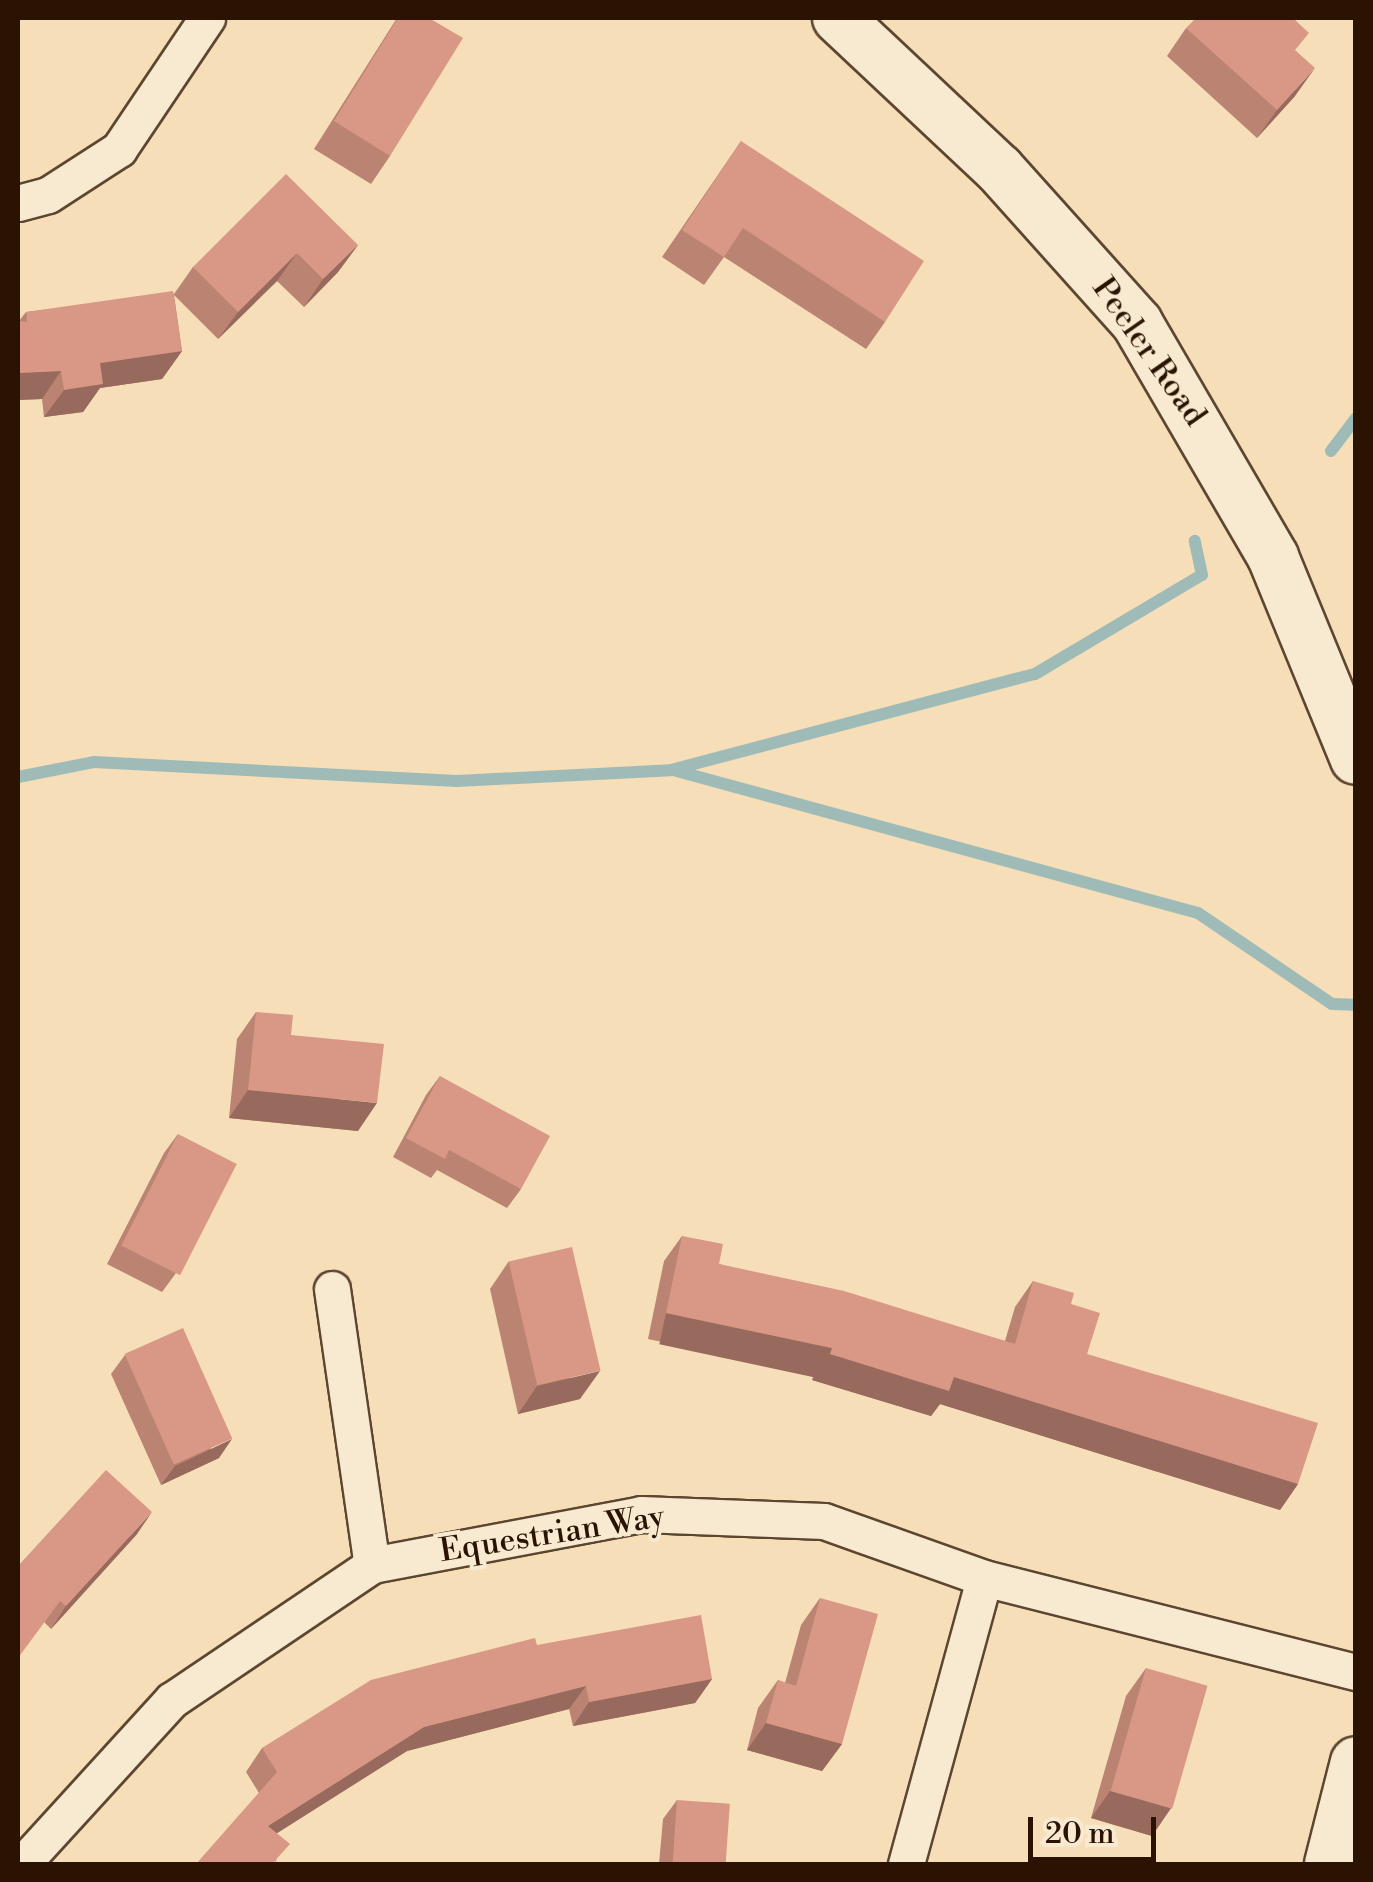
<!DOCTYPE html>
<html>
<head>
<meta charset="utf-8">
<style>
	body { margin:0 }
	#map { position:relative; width:1373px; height:1882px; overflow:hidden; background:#f5deb8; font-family:"Libre Bodoni",serif }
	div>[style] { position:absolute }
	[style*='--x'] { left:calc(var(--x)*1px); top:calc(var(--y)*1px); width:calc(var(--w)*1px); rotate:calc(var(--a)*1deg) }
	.stream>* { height:12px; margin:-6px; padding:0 6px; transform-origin:6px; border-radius:6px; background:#9fbbb7 }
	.roads { filter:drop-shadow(2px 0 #5d4630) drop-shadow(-2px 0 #5d4630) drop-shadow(0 2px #5d4630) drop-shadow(0 -2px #5d4630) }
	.street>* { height:35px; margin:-17.5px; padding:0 17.5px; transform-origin:17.5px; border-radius:17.5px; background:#f8ead1 }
	.secondary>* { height:50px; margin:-25px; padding:0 25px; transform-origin:25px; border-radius:25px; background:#f8ead1 }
	.wall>* { inset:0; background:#bb8372 }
	.shaded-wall>* { inset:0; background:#986a5d; transform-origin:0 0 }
	.building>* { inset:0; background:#d99885; transform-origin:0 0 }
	span { translate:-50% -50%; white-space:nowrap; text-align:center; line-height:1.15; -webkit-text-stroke:8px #f8ead1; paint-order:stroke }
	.street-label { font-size:32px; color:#2a1303 }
	.frame { position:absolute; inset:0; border:20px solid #2a1303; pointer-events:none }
	.scale { position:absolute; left:1028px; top:1817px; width:128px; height:45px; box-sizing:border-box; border:5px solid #2a1303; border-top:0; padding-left:12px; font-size:30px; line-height:35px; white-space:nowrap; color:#2a1303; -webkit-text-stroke:8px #f8ead1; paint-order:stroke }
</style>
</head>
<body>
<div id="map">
	<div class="stream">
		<i style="--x:1331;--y:451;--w:41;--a:-52.9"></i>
		<i style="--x:673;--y:770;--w:544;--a:15.24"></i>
		<i style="--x:1198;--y:913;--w:162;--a:34.2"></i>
		<i style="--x:1332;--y:1004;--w:23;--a:2"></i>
		<i style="--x:18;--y:777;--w:77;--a:-11.2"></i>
		<i style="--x:94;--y:762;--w:363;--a:3"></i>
		<i style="--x:457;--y:781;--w:214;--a:-2.9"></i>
		<i style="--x:671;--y:770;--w:376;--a:-14.8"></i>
		<i style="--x:1035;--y:674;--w:194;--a:-30.7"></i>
		<i style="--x:1202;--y:575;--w:35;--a:-102"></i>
	</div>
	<div class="roads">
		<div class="street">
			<i style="--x:18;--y:203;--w:31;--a:-15"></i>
			<i style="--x:48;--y:195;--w:85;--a:-32.9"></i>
			<i style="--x:119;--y:149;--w:158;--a:-56.1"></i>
			<i style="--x:332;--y:1289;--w:279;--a:81.8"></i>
			<i style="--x:22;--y:1864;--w:222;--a:-47.6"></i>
			<i style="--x:172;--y:1700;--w:241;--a:-34"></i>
			<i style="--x:372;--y:1565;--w:274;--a:-10.7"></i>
			<i style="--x:641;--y:1514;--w:183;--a:2.2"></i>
			<i style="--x:824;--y:1521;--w:170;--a:19.6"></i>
			<i style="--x:984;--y:1578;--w:384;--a:14.2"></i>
			<i style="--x:906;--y:1864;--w:296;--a:-74.7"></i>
		</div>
		<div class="secondary">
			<i style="--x:838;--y:18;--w:221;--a:43.2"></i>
			<i style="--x:999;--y:169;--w:207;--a:48.1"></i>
			<i style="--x:1137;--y:323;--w:271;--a:59.8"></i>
			<i style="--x:1273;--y:557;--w:218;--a:67.7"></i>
			<i style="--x:1330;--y:1864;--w:105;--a:-75.7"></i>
		</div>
	</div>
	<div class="wall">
		<i style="clip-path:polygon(397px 18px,429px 18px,390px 156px,371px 184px,314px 149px)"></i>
		<i style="clip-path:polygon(1186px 28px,1296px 51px,1295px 96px,1257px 138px,1167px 56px)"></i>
		<i style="clip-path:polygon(741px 141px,885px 322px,866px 349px,724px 257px,704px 285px,662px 257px)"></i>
		<i style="clip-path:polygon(358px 245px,338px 272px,304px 307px,277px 281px,218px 339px,174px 295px,182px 351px,162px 379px,100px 388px,83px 412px,44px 417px,42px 399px,18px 400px,18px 321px,19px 321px,26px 312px,174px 294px,193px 267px)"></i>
		<i style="clip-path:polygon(256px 1012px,291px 1035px,358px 1131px,229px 1118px,237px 1039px)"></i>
		<i style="clip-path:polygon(440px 1076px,521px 1189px,507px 1208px,437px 1170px,431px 1178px,393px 1157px,426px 1095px)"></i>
		<i style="clip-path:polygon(178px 1134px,176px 1273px,162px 1292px,107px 1264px,164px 1153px)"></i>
		<i style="clip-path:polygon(682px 1236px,719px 1264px,1005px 1341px,1015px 1307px,1033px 1281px,1071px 1304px,1087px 1354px,1298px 1484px,1280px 1510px,940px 1404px,931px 1416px,812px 1380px,814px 1374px,648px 1339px,664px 1261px)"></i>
		<i style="clip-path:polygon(509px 1261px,580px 1399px,518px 1414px,490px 1289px)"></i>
		<i style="clip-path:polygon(125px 1355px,219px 1458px,161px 1485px,111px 1374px)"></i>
		<i style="clip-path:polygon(137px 1534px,51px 1629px,45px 1623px,18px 1566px)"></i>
		<i style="clip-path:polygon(820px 1598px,842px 1744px,822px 1771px,747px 1750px,758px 1708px,778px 1680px,785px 1683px,801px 1625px)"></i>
		<i style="clip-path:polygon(537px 1645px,712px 1679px,695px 1703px,573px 1726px,569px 1709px,407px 1751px,277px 1833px,276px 1864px,259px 1793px,246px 1772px,262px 1748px)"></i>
		<i style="clip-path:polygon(1146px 1668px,1171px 1808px,1152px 1836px,1091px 1818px,1126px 1696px)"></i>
		<i style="clip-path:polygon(677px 1800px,727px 1864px,659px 1864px,663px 1819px)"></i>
	</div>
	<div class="shaded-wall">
		<i style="clip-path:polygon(1315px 68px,1295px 96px,1257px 138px,1277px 110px)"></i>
		<i style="clip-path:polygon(358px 245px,338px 272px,304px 307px,323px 279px)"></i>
		<i style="clip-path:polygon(297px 253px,277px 281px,218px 339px,238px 312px)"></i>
		<i style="clip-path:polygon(182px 351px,162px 379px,100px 388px,83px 412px,44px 417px,64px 390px,100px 363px)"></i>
		<i style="clip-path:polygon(61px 371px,42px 399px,18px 400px,18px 373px)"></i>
		<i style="clip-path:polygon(248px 1090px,377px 1103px,358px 1131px,229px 1118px)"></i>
		<i style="left:666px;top:1313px;width:170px;height:32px;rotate:12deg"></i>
		<i style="clip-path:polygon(830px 1354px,954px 1377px,1298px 1484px,1280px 1510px,940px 1404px,931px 1416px,812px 1380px)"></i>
		<i style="clip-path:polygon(600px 1371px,580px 1399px,518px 1414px,537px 1386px)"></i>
		<i style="clip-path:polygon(232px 1439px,219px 1458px,161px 1485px,175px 1466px)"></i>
		<i style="clip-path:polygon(152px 1512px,137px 1534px,51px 1629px,66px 1606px)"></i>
		<i style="clip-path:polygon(712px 1679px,695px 1703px,573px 1726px,589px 1702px)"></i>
		<i style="clip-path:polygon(586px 1686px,569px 1709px,407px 1751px,252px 1849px,268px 1826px,424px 1727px)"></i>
		<i style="clip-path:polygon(766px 1723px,842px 1744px,822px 1771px,747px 1750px)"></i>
		<i style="clip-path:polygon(1110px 1791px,1171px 1808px,1152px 1836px,1091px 1818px)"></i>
	</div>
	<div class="building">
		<i style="clip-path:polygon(398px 18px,429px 18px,463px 38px,390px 156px,334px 121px)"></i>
		<i style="clip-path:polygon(1196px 18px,1293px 18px,1309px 33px,1295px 50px,1315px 68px,1277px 110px,1186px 28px)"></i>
		<i style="clip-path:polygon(741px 141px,924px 261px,885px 322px,743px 228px,724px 257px,682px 230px)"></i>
		<i style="clip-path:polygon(286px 174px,358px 245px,323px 279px,297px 253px,238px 312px,193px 267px)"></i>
		<i style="clip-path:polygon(173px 291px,182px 351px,100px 363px,103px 384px,64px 390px,61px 371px,18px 373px,18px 321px,27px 322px,26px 312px)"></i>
		<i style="clip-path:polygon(256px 1012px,293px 1015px,291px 1035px,384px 1044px,377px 1103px,248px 1090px)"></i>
		<i style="clip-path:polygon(440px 1076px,550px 1136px,521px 1189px,449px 1150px,445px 1159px,406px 1138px)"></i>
		<i style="left:178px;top:1134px;width:66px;height:125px;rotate:27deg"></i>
		<i style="clip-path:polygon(682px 1236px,723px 1244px,719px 1264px,844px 1291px,1015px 1344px,1033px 1281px,1074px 1293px,1071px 1304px,1100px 1313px,1087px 1354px,1318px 1423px,1298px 1484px,954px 1377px,949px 1391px,830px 1354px,832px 1348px,666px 1313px)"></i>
		<i style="left:572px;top:1247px;width:127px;height:65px;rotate:77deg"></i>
		<i style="left:183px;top:1328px;width:121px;height:64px;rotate:66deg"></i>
		<i style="clip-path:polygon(106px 1470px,152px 1512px,66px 1606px,60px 1601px,18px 1658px,18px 1566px)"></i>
		<i style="clip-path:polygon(820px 1598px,878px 1614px,842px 1744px,766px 1723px,778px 1680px,796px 1686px)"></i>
		<i style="clip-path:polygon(701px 1615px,712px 1679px,589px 1702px,586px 1686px,424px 1727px,268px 1826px,290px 1844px,272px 1864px,196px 1864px,277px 1772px,262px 1748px,371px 1680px,535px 1638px,537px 1645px)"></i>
		<i style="left:1146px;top:1668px;width:64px;height:128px;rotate:16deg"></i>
		<i style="left:677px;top:1800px;width:53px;height:64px;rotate:4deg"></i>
	</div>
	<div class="street-label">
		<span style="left:1149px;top:352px;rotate:55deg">Peeler Road</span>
		<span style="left:552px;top:1534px;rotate:-9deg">Equestrian Way</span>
	</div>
	<div class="frame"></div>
	<div class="scale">20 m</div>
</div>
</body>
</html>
